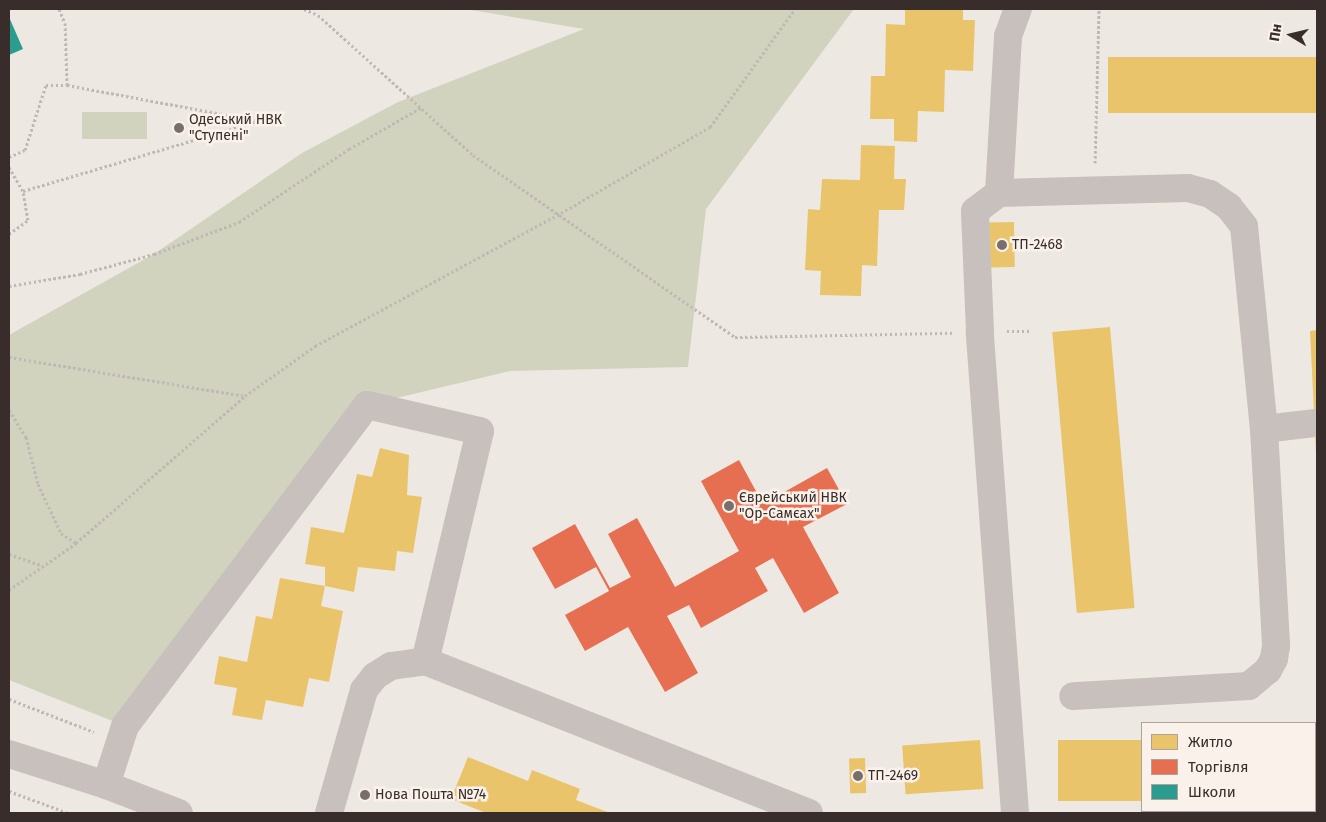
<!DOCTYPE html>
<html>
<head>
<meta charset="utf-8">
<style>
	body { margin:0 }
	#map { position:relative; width:1326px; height:822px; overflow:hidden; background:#eee8e3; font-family:"Fira Sans",sans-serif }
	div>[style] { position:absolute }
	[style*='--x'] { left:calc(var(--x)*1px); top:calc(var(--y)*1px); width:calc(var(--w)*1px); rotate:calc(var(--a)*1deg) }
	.green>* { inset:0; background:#d1d3be; transform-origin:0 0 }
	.homes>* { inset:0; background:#e9c46a; transform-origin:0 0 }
	.shops>* { inset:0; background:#e76f51 }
	.schools>* { inset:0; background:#2a9d8f }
	.path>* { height:3px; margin-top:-1.5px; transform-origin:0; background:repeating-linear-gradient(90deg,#c0b8b4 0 2.5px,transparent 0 5px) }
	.minor>* { height:28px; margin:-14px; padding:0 14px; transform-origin:14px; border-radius:14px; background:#c7c0bc }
	.dots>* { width:14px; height:14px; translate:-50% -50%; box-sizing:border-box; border:2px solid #faf1eb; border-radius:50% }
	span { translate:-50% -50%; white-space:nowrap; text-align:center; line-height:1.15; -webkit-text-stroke:5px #faf1eb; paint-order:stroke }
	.poi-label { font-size:14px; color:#382d2a }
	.left { translate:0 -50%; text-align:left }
	.frame { position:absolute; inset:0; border:10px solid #382d2a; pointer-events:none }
	.legend { position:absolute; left:1141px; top:722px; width:175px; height:90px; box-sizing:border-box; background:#faf1eb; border:1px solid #aca39e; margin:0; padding:6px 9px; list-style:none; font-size:15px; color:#382d2a }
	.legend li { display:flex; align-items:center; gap:10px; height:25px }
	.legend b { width:25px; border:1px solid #aca39e }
	.north { position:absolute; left:1266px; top:10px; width:50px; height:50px; -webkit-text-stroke:4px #faf1eb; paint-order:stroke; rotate:279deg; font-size:14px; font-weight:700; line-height:20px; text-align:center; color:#382d2a }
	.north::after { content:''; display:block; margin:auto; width:18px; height:22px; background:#382d2a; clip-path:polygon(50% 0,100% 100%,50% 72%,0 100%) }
</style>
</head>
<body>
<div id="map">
	<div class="green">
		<i style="clip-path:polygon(465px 9px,854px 9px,706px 209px,688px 367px,510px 371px,367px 405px,125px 726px,9px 680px,9px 335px,154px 254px,302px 153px,398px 102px,584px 29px)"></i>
		<i style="left:147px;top:112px;width:27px;height:65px;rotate:90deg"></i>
	</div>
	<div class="homes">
		<i style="clip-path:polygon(905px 9px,963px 9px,963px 20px,975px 20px,973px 71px,945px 70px,944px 112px,918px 111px,917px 142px,894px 141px,894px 119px,870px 119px,871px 76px,885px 76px,886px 24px,905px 25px)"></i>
		<i style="left:1317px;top:57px;width:56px;height:209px;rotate:90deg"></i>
		<i style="clip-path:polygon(861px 145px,895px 146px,894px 179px,906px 179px,904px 210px,879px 210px,877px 266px,862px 265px,861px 296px,820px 295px,821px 271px,805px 270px,808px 209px,820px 210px,822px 179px,860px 180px)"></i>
		<i style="left:1014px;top:222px;width:45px;height:25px;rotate:89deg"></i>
		<i style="left:1110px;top:327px;width:282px;height:58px;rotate:85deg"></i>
		<i style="clip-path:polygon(1317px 330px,1317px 453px,1316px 453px,1310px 331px)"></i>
		<i style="clip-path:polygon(380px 448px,409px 455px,407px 495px,422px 497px,413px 553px,397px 551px,395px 571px,358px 567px,354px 592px,325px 586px,325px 567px,305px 564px,311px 527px,344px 533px,357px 474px,372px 477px)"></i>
		<i style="clip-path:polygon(280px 578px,325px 586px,321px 606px,343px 611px,329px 682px,309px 678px,303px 707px,266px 700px,262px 720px,232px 715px,237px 688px,214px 684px,219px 656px,247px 662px,256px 616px,272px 619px)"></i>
		<i style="clip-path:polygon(1315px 730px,1317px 730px,1315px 791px)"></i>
		<i style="left:980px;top:740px;width:49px;height:78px;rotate:86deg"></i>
		<i style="left:1142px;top:740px;width:61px;height:84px;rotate:90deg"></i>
		<i style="clip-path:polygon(468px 757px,528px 781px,532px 770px,580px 789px,576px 800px,610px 813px,486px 813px,451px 799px)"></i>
		<i style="left:865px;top:758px;width:35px;height:16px;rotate:88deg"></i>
	</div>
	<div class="shops">
		<i style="clip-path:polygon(739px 460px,763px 504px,827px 468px,847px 504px,803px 527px,839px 593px,804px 613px,773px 558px,755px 568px,768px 591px,701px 628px,689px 605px,667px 616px,698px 673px,665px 692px,628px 627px,585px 651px,565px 615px,609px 591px,596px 567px,555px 589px,532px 548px,575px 524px,610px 588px,631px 577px,608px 534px,637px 518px,675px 587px,739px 551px,701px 481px)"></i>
	</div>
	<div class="schools">
		<i style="clip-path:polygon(9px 17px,23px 49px,9px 55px)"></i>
	</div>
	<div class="path">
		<i style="--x:59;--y:9;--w:15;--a:67"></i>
		<i style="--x:65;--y:23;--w:62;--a:88.2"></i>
		<i style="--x:304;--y:9;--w:15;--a:23"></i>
		<i style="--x:318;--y:15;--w:209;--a:42.1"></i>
		<i style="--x:473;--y:155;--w:319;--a:34.8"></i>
		<i style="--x:735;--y:337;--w:218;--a:-1.1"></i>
		<i style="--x:9;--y:157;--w:17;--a:-24"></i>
		<i style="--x:25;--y:150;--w:68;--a:-72.1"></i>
		<i style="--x:46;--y:85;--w:21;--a:0"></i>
		<i style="--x:67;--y:85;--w:195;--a:10.6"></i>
		<i style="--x:1095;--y:163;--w:154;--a:-88.5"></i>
		<i style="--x:9;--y:167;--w:28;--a:60"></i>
		<i style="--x:23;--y:191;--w:245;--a:-16.6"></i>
		<i style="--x:9;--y:234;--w:24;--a:-36"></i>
		<i style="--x:28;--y:220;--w:29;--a:-100"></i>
		<i style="--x:9;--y:286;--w:72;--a:-9.6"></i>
		<i style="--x:80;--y:274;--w:77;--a:-15.1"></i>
		<i style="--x:154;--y:254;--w:91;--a:-20.6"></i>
		<i style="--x:239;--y:222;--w:132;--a:-33.6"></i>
		<i style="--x:349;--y:149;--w:84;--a:-29.9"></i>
		<i style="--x:1007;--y:331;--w:22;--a:0"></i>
		<i style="--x:9;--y:357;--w:239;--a:9.4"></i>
		<i style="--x:9;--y:410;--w:32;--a:58"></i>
		<i style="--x:26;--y:437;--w:49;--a:75.7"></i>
		<i style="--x:38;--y:484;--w:54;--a:64.9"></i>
		<i style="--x:61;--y:533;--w:18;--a:34"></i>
		<i style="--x:9;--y:554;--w:36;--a:19"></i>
		<i style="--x:9;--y:590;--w:82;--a:-35"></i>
		<i style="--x:76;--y:543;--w:224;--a:-41"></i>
		<i style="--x:245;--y:396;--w:86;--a:-35.5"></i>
		<i style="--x:315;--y:346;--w:280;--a:-28.4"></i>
		<i style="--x:561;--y:213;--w:172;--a:-30"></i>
		<i style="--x:710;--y:127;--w:145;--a:-54.2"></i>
		<i style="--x:9;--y:699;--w:91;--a:21.2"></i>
		<i style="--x:9;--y:791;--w:63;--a:20.4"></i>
	</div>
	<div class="minor">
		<i style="--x:999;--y:193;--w:157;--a:-86.7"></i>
		<i style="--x:1008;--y:36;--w:29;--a:-70"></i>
		<i style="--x:1264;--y:429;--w:50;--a:-6.8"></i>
		<i style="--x:9;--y:754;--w:102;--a:17.7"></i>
		<i style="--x:106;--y:785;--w:78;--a:21"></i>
		<i style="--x:106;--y:785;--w:62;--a:-72.1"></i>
		<i style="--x:125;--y:726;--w:402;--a:-53"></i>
		<i style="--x:367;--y:405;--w:116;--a:13"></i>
		<i style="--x:480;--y:431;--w:236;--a:103.4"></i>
		<i style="--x:329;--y:813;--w:128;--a:-74.1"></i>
		<i style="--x:364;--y:690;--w:18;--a:-52"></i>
		<i style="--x:375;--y:676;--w:19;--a:-32"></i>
		<i style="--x:391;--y:666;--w:34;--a:-8"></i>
		<i style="--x:425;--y:661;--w:413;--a:21.6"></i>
		<i style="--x:1015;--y:813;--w:482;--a:-94.2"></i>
		<i style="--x:980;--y:332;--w:121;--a:-92.4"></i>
		<i style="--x:975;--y:211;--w:30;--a:-37"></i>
		<i style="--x:999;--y:193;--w:189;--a:-1.5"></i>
		<i style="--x:1188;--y:188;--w:23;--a:15"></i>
		<i style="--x:1210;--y:194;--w:23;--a:34"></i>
		<i style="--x:1229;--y:207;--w:24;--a:52"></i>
		<i style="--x:1244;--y:226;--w:204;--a:84.4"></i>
		<i style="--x:1264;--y:429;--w:217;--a:86.8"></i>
		<i style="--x:1276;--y:646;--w:13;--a:99"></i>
		<i style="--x:1274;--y:659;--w:13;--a:119"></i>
		<i style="--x:1268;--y:670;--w:25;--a:140"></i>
		<i style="--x:1249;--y:686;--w:176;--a:176.7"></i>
	</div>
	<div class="dots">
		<i style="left:179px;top:128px;background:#786e6b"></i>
		<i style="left:1002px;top:245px;background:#786e6b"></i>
		<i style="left:729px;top:506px;background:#786e6b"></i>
		<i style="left:858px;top:776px;background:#786e6b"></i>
		<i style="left:365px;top:795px;background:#786e6b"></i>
	</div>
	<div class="poi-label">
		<span class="left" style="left:189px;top:128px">Одеський НВК<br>"Ступені"</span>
		<span class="left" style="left:1012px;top:245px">ТП-2468</span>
		<span class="left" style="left:739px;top:506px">Єврейський НВК<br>"Ор-Самєах"</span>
		<span class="left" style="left:868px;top:776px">ТП-2469</span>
		<span class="left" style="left:375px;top:795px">Нова Пошта №74</span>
	</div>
	<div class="frame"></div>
	<ul class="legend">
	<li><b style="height:14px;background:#e9c46a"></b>Житло</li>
	<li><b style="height:14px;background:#e76f51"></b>Торгівля</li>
	<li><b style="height:14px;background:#2a9d8f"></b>Школи</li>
	</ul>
	<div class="north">Пн</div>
</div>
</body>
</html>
